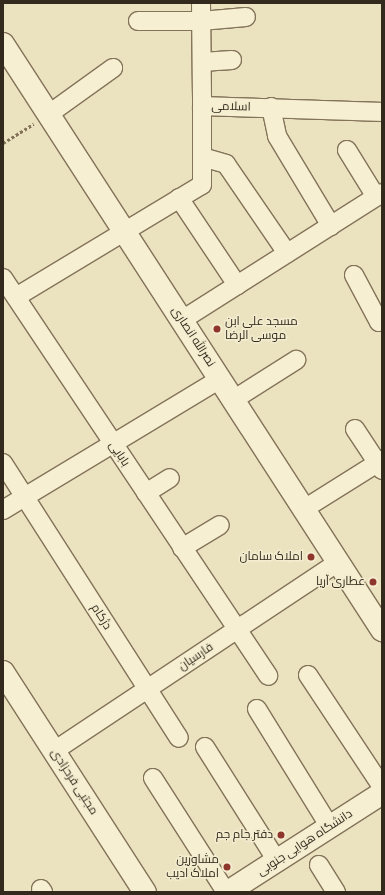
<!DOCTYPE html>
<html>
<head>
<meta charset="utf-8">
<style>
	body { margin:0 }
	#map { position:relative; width:385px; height:895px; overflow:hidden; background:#ebe2c0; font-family:Bitter,Cairo,serif }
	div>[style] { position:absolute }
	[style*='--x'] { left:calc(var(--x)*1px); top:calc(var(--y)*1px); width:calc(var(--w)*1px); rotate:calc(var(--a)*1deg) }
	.path>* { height:2.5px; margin-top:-1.25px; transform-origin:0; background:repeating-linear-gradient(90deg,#837359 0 3px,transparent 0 5px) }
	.roads { filter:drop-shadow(1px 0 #837359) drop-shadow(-1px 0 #837359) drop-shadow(0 1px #837359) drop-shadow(0 -1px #837359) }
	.minor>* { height:18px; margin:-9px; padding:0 9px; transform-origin:9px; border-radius:9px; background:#f6efd2 }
	.tertiary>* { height:22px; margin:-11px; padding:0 11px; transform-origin:11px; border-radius:11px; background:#f6efd2 }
	.dots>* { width:11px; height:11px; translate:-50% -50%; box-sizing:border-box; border:2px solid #f3eccf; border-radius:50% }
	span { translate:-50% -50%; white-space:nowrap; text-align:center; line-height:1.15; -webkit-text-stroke:3px #f3eccf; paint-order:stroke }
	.street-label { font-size:12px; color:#332a1d }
	.poi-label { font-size:12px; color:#332a1d }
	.left { translate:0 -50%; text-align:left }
	.right { translate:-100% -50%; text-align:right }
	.frame { position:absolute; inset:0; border:4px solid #332a1d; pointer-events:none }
</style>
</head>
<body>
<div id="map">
	<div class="path">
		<i style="--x:3;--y:143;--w:36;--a:-32"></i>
	</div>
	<div class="roads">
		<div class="minor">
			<i style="--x:201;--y:3;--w:103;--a:89.4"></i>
			<i style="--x:138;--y:21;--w:63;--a:0"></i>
			<i style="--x:201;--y:21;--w:45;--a:-5.1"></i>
			<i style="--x:202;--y:62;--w:30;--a:-4"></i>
			<i style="--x:271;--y:107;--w:30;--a:78"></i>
			<i style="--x:277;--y:136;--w:105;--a:59"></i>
			<i style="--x:49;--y:114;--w:79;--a:-35.7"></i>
			<i style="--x:347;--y:150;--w:55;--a:58.3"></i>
			<i style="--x:202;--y:157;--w:25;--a:16"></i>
			<i style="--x:226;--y:164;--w:108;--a:55.6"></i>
			<i style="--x:179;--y:198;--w:105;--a:56.3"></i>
			<i style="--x:354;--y:275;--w:53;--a:62"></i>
			<i style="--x:379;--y:322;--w:3;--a:-18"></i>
			<i style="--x:3;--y:278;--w:478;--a:56.3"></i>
			<i style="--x:16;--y:297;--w:217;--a:-31.1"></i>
			<i style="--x:202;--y:185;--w:79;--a:-90"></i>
			<i style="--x:202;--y:106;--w:180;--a:1.9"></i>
			<i style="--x:182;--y:320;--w:237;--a:-32.4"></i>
			<i style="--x:233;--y:400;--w:75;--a:-32.4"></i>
			<i style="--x:355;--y:429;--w:49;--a:56.6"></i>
			<i style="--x:3;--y:463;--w:326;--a:57.4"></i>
			<i style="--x:146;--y:493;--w:28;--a:-32"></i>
			<i style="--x:304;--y:509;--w:92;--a:-32.1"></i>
			<i style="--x:3;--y:510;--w:253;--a:-31.1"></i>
			<i style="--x:182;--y:548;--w:44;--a:-31.2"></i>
			<i style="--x:308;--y:675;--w:134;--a:56.5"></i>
			<i style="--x:257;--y:709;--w:139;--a:58.3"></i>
			<i style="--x:205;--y:747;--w:135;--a:57.7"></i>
			<i style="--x:54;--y:751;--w:341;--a:-33.6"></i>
			<i style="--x:153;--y:778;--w:135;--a:57.4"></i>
			<i style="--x:319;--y:865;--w:32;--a:58"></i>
			<i style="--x:41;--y:889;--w:4;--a:56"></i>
		</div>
		<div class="tertiary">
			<i style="--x:3;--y:44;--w:698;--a:57.11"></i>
			<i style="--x:3;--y:672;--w:262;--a:57.2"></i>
			<i style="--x:228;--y:892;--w:183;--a:-32.7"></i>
		</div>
	</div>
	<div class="dots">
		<i style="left:217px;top:329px;background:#8e352c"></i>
		<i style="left:311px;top:557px;background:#8e352c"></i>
		<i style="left:373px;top:582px;background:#8e352c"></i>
		<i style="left:281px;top:835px;background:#8e352c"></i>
		<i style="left:227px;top:867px;background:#8e352c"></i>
	</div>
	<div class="street-label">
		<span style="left:231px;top:107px;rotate:1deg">اسلامی</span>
		<span style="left:193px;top:337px;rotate:57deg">نصرالله انصاری</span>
		<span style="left:119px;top:454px;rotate:56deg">بابایی</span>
		<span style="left:101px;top:617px;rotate:58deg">دژکام</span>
		<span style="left:196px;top:657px;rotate:-34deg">فارسیان</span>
		<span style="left:74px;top:782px;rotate:57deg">مجتبی فرحزادی</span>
		<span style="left:305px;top:843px;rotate:-33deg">دانشگاه هوایی جنوبی</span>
	</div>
	<div class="poi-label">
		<span class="left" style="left:225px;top:329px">مسجد علی ابن<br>موسی الرضا</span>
		<span class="right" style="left:303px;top:557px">املاک سامان</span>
		<span class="right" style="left:365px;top:582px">عطاری آریا</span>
		<span class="right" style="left:273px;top:835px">دفتر جام جم</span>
		<span class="right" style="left:219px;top:867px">مشاورین<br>املاک ادیب</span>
	</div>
	<div class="frame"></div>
</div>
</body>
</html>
